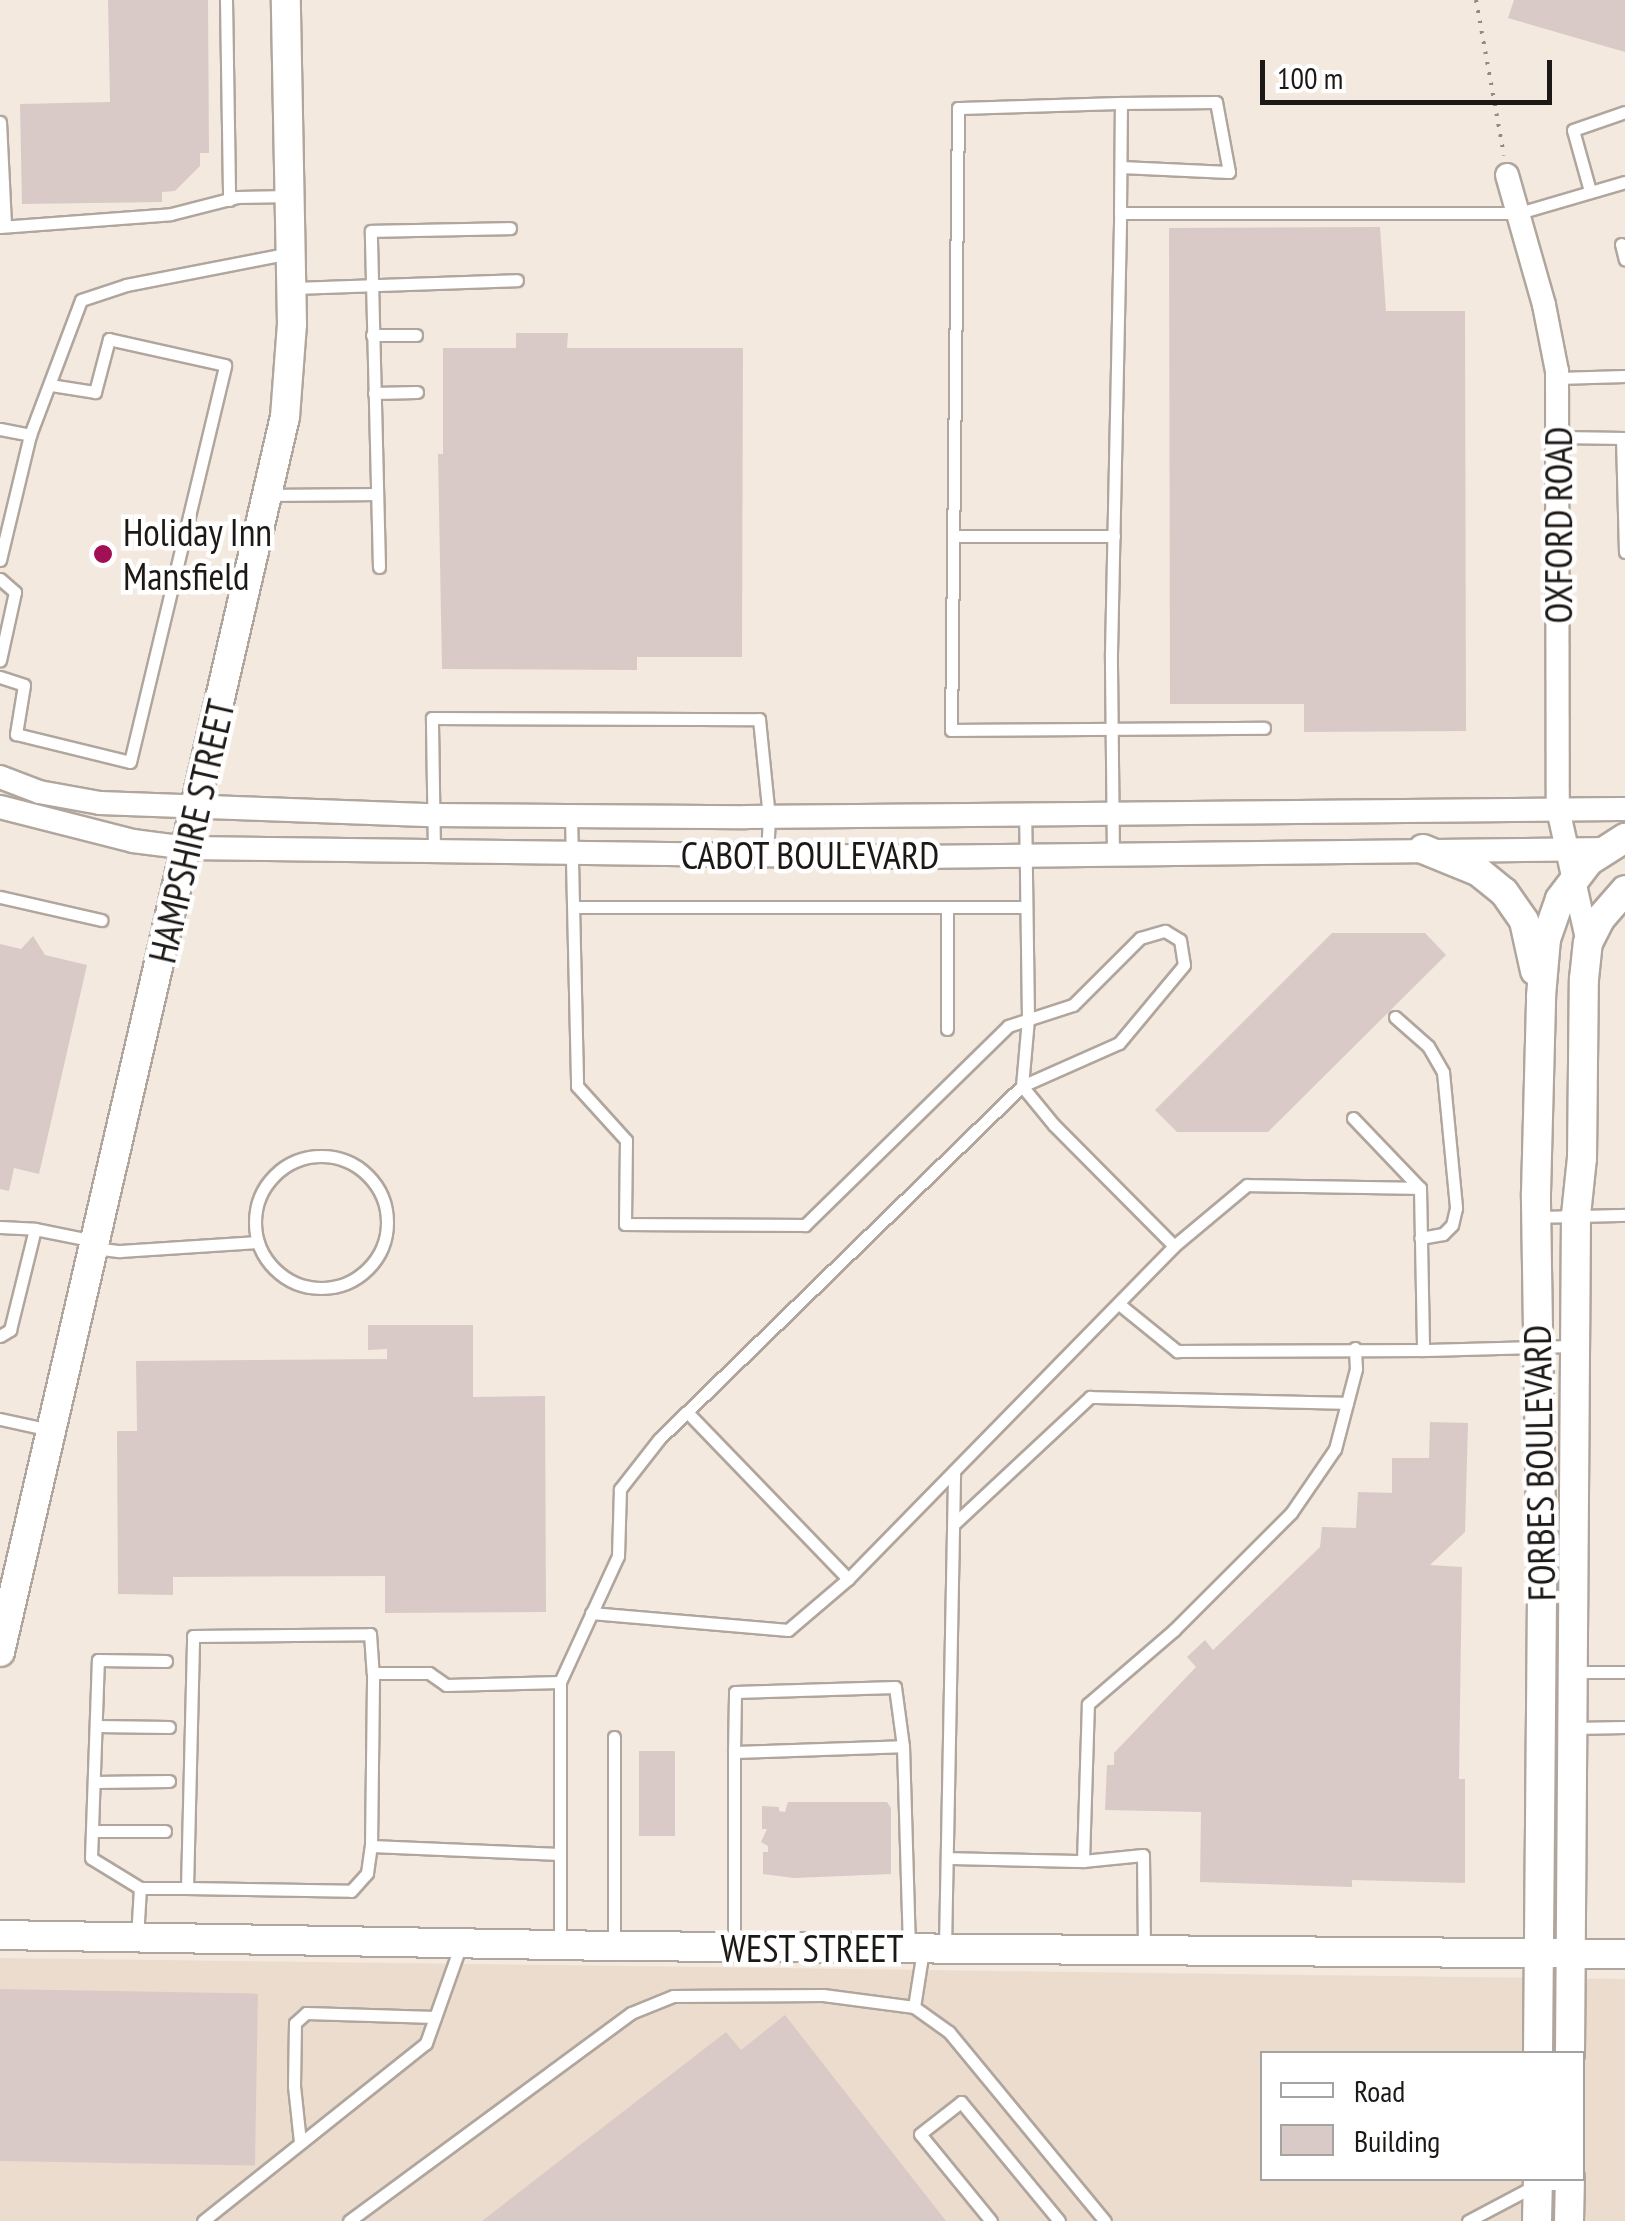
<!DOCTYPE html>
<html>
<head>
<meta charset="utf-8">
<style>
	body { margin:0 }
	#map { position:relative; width:1625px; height:2221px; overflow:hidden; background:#f3e9df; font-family:"PT Sans Narrow",sans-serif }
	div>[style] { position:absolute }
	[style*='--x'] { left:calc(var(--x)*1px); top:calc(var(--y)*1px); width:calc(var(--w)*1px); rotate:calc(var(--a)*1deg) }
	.built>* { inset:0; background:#ecdccd }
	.building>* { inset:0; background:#d9cac8; transform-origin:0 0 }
	.path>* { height:4px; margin-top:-2px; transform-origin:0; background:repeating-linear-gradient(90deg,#928b84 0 2.5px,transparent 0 10.5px) }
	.roads { filter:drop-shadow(2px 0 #b0a69d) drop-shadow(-2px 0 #b0a69d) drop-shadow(0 2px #b0a69d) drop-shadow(0 -2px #b0a69d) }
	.service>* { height:11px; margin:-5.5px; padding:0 5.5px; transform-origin:5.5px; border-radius:5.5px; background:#fff }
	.service>.ring { margin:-5.5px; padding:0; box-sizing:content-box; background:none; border:11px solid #fff; border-radius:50% }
	.minor>* { height:22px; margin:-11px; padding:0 11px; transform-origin:11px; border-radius:11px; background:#fff }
	.tertiary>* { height:28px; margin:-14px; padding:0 14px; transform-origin:14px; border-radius:14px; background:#fff }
	.dots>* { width:28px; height:28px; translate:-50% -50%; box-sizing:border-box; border:5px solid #fff; border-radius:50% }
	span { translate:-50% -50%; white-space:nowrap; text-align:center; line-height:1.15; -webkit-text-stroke:9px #fff; paint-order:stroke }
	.street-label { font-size:38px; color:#1c1815 }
	.poi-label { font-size:38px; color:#1c1815 }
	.left { translate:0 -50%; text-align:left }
	.legend { position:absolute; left:1260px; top:2051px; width:325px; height:130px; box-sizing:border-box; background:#fff; border:2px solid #a4a3a1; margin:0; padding:12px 18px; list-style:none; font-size:30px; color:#1c1815 }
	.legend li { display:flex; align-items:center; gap:20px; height:50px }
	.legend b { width:50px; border:2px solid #a4a3a1 }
	.scale { position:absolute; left:1260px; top:60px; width:292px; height:45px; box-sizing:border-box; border:5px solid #1c1815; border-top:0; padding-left:12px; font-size:30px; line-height:35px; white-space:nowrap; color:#1c1815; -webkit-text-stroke:8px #fff; paint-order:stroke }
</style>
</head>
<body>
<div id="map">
	<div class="built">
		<i style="clip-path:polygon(evenodd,0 1958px,1625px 1979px,1625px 2221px,0 2221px,0 1958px,1262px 2054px,1582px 2054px,1582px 2178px,1262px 2178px,1262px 2054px)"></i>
	</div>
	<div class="building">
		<i style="clip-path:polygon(108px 0,208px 0,209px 153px,200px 153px,200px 166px,175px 191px,162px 192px,162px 202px,22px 204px,20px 104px,110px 102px)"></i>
		<i style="clip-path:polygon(1514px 0,1625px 0,1625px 52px,1508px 18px)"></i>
		<i style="clip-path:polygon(1380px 227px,1386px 311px,1465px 311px,1466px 731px,1304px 732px,1304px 704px,1170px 704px,1169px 228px)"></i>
		<i style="clip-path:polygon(516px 333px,568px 333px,567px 348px,743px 348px,742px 657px,637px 657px,637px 670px,442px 669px,438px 454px,443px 454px,443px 348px,516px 348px)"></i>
		<i style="clip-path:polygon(1332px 933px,1425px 933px,1446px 955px,1268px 1132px,1177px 1132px,1155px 1110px)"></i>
		<i style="clip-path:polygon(33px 936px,45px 955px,87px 965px,39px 1174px,14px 1168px,9px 1191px,0 1189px,0 944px,21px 949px)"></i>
		<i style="clip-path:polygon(368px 1325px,473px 1325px,473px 1397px,545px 1396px,546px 1612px,385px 1613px,385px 1576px,173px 1577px,173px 1595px,118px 1594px,117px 1431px,137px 1431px,136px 1361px,387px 1359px,387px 1349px,368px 1350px)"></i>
		<i style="clip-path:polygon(1430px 1422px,1468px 1423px,1465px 1532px,1430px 1565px,1462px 1567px,1459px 1779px,1465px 1779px,1465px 1883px,1352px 1880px,1352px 1887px,1200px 1882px,1201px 1812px,1105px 1810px,1107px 1765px,1114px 1765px,1114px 1753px,1196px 1667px,1187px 1657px,1205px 1640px,1213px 1650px,1320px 1547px,1322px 1527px,1356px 1528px,1358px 1492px,1392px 1493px,1392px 1458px,1429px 1458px)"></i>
		<i style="left:639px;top:1751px;width:36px;height:85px"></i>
		<i style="clip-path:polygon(788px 1802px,887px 1802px,891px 1808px,891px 1874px,794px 1878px,763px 1874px,763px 1852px,768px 1852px,768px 1846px,761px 1842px,767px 1829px,762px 1829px,762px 1806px,779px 1807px,779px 1811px,785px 1812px)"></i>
		<i style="left:0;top:1989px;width:258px;height:172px;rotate:1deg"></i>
		<i style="clip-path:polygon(785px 2015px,946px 2221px,482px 2221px,726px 2032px,741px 2050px)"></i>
	</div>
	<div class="path">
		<i style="--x:1476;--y:0;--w:158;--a:79.8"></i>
	</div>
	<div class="roads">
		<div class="service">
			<i style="--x:226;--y:0;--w:200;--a:89.1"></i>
			<i style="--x:0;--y:122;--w:104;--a:87.2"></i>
			<i style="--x:1121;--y:167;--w:108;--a:2.7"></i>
			<i style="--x:1229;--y:172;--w:71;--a:-100.5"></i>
			<i style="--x:1216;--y:102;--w:95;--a:179.4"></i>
			<i style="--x:1590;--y:191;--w:63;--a:-105.6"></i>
			<i style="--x:1573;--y:130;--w:55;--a:-19.1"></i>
			<i style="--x:1120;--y:213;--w:110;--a:-89.5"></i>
			<i style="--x:1121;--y:103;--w:163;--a:178.2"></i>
			<i style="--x:958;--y:108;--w:622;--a:90.64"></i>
			<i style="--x:951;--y:730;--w:313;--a:-0.4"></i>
			<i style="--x:0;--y:227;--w:171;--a:-4.3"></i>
			<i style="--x:171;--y:214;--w:68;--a:-14.4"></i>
			<i style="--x:237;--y:197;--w:53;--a:-1.1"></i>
			<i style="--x:1621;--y:244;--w:16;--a:76"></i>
			<i style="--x:292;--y:288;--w:225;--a:-2"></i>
			<i style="--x:372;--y:335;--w:44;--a:0"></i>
			<i style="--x:1557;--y:378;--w:68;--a:-1.7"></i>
			<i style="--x:374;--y:393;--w:43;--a:-1.3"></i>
			<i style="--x:0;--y:429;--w:31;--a:11"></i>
			<i style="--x:1559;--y:437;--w:66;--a:0.9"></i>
			<i style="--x:1622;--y:438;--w:114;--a:88.5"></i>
			<i style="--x:269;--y:495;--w:107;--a:-0.5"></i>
			<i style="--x:954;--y:536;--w:160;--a:0"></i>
			<i style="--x:0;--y:560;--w:129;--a:-76.5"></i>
			<i style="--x:30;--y:435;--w:144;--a:-69.3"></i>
			<i style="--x:81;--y:300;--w:47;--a:-18.4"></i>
			<i style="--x:126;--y:285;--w:168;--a:-11"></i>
			<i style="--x:379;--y:567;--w:336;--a:-91.4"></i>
			<i style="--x:371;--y:231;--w:139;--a:-1.2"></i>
			<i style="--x:0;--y:579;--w:20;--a:41"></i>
			<i style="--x:15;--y:592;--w:70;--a:102.4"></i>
			<i style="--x:0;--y:677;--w:25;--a:18"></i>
			<i style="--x:24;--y:685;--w:50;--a:99.3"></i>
			<i style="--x:16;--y:734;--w:117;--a:13.8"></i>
			<i style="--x:130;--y:762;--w:408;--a:-76.5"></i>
			<i style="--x:225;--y:365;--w:119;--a:-167.4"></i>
			<i style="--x:109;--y:339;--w:55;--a:104.8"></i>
			<i style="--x:95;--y:392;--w:45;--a:-171"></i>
			<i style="--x:571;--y:816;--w:270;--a:88.7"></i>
			<i style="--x:577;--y:1086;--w:73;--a:47.8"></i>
			<i style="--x:626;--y:1140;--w:84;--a:90.7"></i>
			<i style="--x:625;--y:1224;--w:180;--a:0.3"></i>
			<i style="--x:805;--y:1225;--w:284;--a:-44.4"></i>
			<i style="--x:1008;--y:1026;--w:68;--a:-17.9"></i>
			<i style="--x:1073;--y:1005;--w:95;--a:-45"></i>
			<i style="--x:1140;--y:938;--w:26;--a:-16"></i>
			<i style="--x:1165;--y:931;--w:17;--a:31"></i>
			<i style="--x:1180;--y:940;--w:25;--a:81"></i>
			<i style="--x:1184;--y:965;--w:102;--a:129.8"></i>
			<i style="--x:1119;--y:1043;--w:106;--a:156.1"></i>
			<i style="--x:1022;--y:1086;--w:50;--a:50.6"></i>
			<i style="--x:1054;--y:1125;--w:170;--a:45.2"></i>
			<i style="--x:1174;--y:1246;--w:95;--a:-39.9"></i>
			<i style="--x:1247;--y:1185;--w:173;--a:1"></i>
			<i style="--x:1420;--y:1188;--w:162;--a:88.9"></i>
			<i style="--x:1423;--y:1350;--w:153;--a:-1.5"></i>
			<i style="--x:434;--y:851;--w:133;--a:-90.9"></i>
			<i style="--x:432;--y:718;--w:327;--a:0.2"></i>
			<i style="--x:759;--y:719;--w:99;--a:84.2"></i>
			<i style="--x:769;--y:817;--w:38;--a:93"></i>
			<i style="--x:1113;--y:856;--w:203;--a:-90.6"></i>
			<i style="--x:1111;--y:653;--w:440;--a:-88.8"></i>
			<i style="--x:1120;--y:213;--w:399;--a:0"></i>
			<i style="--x:1519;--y:213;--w:110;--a:-16.3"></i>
			<i style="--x:0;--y:897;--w:104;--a:12.8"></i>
			<i style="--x:575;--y:907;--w:451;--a:0"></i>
			<i style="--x:947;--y:907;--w:122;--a:90"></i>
			<i style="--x:1395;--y:1017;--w:44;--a:41.3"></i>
			<i style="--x:1428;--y:1046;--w:30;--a:60"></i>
			<i style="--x:1443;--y:1072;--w:137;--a:84.5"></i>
			<i style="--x:1456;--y:1208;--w:17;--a:103"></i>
			<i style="--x:1452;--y:1225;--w:13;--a:135"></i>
			<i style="--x:1443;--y:1234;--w:23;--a:170"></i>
			<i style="--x:1353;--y:1118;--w:97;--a:46.3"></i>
			<i class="ring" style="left:255px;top:1156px;width:121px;height:121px"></i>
			<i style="--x:1536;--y:1217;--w:89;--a:-1.3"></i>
			<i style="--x:0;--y:1227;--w:35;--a:3"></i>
			<i style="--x:94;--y:1248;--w:26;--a:7"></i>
			<i style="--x:120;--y:1251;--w:138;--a:-3.7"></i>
			<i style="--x:1119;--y:1304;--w:75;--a:39"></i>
			<i style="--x:1177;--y:1351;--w:246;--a:-0.2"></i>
			<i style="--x:0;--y:1336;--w:12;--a:-31"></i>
			<i style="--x:10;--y:1330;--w:104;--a:-76.1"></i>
			<i style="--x:35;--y:1229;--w:60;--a:11.5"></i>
			<i style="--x:687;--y:1412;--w:232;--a:46"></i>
			<i style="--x:848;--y:1579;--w:466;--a:-45.6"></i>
			<i style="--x:0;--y:1419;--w:51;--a:12.4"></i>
			<i style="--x:955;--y:1523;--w:185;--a:-43"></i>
			<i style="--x:1090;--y:1397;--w:257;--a:1.3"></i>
			<i style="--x:591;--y:1613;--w:198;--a:4.9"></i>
			<i style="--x:788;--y:1630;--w:79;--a:-40.4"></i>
			<i style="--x:1575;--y:1672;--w:50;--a:0"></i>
			<i style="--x:560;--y:1682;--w:139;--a:-65.3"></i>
			<i style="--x:618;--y:1556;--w:67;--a:-88.3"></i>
			<i style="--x:620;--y:1489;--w:63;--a:-52"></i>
			<i style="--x:659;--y:1439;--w:506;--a:-44.2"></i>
			<i style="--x:1022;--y:1086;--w:67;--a:-84.9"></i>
			<i style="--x:1028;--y:1019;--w:207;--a:-90.8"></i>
			<i style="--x:96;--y:1726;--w:73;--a:0.8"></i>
			<i style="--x:1575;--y:1728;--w:50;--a:-1.1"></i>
			<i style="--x:614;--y:1737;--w:209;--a:90"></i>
			<i style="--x:734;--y:1752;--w:60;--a:-89"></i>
			<i style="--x:735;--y:1692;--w:160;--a:-1.8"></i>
			<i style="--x:895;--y:1687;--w:60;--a:82.3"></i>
			<i style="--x:94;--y:1782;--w:75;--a:-0.8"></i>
			<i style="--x:92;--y:1831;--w:73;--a:0"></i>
			<i style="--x:371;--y:1846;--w:173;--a:-89.3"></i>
			<i style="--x:947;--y:1858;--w:136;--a:1.3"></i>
			<i style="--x:1083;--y:1861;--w:157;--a:-88.2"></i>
			<i style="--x:1088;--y:1704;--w:113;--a:-40.7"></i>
			<i style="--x:1174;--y:1630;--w:165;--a:-45"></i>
			<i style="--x:1291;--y:1513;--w:78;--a:-55.5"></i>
			<i style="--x:1335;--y:1449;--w:83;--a:-75.3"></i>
			<i style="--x:1356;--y:1369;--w:21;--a:-93"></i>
			<i style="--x:1083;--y:1861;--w:60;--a:-5.7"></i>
			<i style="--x:1143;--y:1855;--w:96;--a:89.4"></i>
			<i style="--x:140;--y:1888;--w:57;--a:-148.5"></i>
			<i style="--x:91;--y:1858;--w:198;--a:-88"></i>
			<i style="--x:98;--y:1660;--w:68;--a:0.8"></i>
			<i style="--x:187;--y:1888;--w:164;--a:1"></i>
			<i style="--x:351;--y:1891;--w:24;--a:-48"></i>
			<i style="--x:367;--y:1873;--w:27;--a:-82"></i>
			<i style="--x:371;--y:1846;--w:189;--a:2.4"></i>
			<i style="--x:137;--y:1938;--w:50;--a:-86.6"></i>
			<i style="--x:140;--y:1888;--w:47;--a:0"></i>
			<i style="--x:187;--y:1888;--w:252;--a:-88.6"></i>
			<i style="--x:193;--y:1636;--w:177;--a:-0.6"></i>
			<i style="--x:370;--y:1634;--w:39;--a:86"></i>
			<i style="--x:373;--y:1673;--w:56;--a:0"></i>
			<i style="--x:429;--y:1673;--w:21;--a:35"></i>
			<i style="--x:446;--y:1685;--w:114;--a:-1.5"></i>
			<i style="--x:560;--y:1682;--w:263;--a:90"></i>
			<i style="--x:734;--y:1946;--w:194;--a:-90"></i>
			<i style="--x:734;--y:1752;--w:169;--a:-2"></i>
			<i style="--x:903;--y:1746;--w:203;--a:88.3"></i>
			<i style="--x:945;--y:1947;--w:476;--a:-88.9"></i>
			<i style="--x:923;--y:1950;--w:58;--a:99"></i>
			<i style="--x:914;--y:2007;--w:43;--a:35.5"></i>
			<i style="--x:949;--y:2032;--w:245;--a:50.5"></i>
			<i style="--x:300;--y:2142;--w:56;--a:-96.1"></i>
			<i style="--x:294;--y:2086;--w:63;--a:-89.1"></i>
			<i style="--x:295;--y:2023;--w:15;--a:-42"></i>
			<i style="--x:306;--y:2013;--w:129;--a:1.8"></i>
			<i style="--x:203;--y:2221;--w:285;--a:-38.6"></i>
			<i style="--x:426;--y:2043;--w:105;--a:-70.5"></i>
			<i style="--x:349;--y:2221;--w:350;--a:-36.4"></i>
			<i style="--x:631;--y:2013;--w:45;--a:-22"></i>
			<i style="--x:673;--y:1996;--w:150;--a:-0.4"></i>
			<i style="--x:823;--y:1995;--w:92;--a:7.5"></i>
			<i style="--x:991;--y:2221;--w:112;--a:-129.2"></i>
			<i style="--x:920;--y:2134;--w:52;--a:-38"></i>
			<i style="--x:961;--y:2102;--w:154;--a:50.5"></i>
			<i style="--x:1468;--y:2221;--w:79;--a:-27.9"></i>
			<i style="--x:1538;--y:2184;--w:32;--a:0"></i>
		</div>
		<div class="minor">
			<i style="--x:1507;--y:175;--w:135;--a:74.1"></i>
			<i style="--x:1544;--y:305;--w:67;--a:78.9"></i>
			<i style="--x:1557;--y:371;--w:438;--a:89.9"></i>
			<i style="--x:1558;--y:809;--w:137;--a:77.4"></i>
			<i style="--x:0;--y:777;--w:42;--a:21"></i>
			<i style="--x:39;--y:792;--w:62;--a:10.2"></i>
			<i style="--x:100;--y:803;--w:332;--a:2.1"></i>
			<i style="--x:432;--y:815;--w:314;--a:0.4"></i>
			<i style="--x:746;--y:817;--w:879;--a:-0.52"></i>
			<i style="--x:0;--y:807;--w:137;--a:14.3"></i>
			<i style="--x:133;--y:841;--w:54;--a:7.4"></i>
			<i style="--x:187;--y:848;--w:727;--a:0.71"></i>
			<i style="--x:914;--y:857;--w:697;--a:-0.66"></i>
		</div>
		<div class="tertiary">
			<i style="--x:1423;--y:849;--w:61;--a:22.3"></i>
			<i style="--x:1479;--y:872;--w:32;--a:39"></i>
			<i style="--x:1504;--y:892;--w:35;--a:55"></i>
			<i style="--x:1524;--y:921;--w:51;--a:77.6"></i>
			<i style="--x:0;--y:1652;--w:1267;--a:-77.01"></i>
			<i style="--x:285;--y:417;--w:93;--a:-85.7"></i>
			<i style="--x:292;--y:324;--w:324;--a:-91.1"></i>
			<i style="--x:0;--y:1935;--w:614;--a:1.03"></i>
			<i style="--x:614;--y:1946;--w:1011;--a:0.45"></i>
			<i style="--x:1538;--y:2054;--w:469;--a:-89.5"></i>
			<i style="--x:1542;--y:1585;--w:392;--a:-90.9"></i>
			<i style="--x:1536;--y:1193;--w:197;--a:-88.5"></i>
			<i style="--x:1541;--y:996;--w:57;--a:-85"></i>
			<i style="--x:1546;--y:939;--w:42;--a:-70.7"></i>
			<i style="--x:1560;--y:899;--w:48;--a:-52.7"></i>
			<i style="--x:1589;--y:861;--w:43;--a:-32.6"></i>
			<i style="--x:1570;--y:2054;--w:839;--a:-89.59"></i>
			<i style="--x:1576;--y:1215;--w:57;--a:-84"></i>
			<i style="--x:1582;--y:1158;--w:179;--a:-89.4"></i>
			<i style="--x:1584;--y:979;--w:36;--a:-84"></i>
			<i style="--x:1588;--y:943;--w:27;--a:-63"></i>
			<i style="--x:1600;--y:919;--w:38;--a:-49"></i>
			<i style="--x:1537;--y:2221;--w:43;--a:-88.7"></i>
			<i style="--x:1569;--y:2221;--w:43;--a:-88.7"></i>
		</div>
	</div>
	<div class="dots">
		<i style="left:103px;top:554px;background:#a10f55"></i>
	</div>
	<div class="street-label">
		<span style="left:1558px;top:525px;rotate:-90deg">OXFORD ROAD</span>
		<span style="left:191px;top:831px;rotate:-77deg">HAMPSHIRE STREET</span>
		<span style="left:810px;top:855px">CABOT BOULEVARD</span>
		<span style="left:1539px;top:1463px;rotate:-91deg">FORBES BOULEVARD</span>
		<span style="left:812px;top:1948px">WEST STREET</span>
	</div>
	<div class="poi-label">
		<span class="left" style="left:123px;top:554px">Holiday Inn<br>Mansfield</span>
	</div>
	<ul class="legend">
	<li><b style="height:12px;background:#fff"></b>Road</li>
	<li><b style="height:28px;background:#d9cac8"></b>Building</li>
	</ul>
	<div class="scale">100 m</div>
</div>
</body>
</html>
